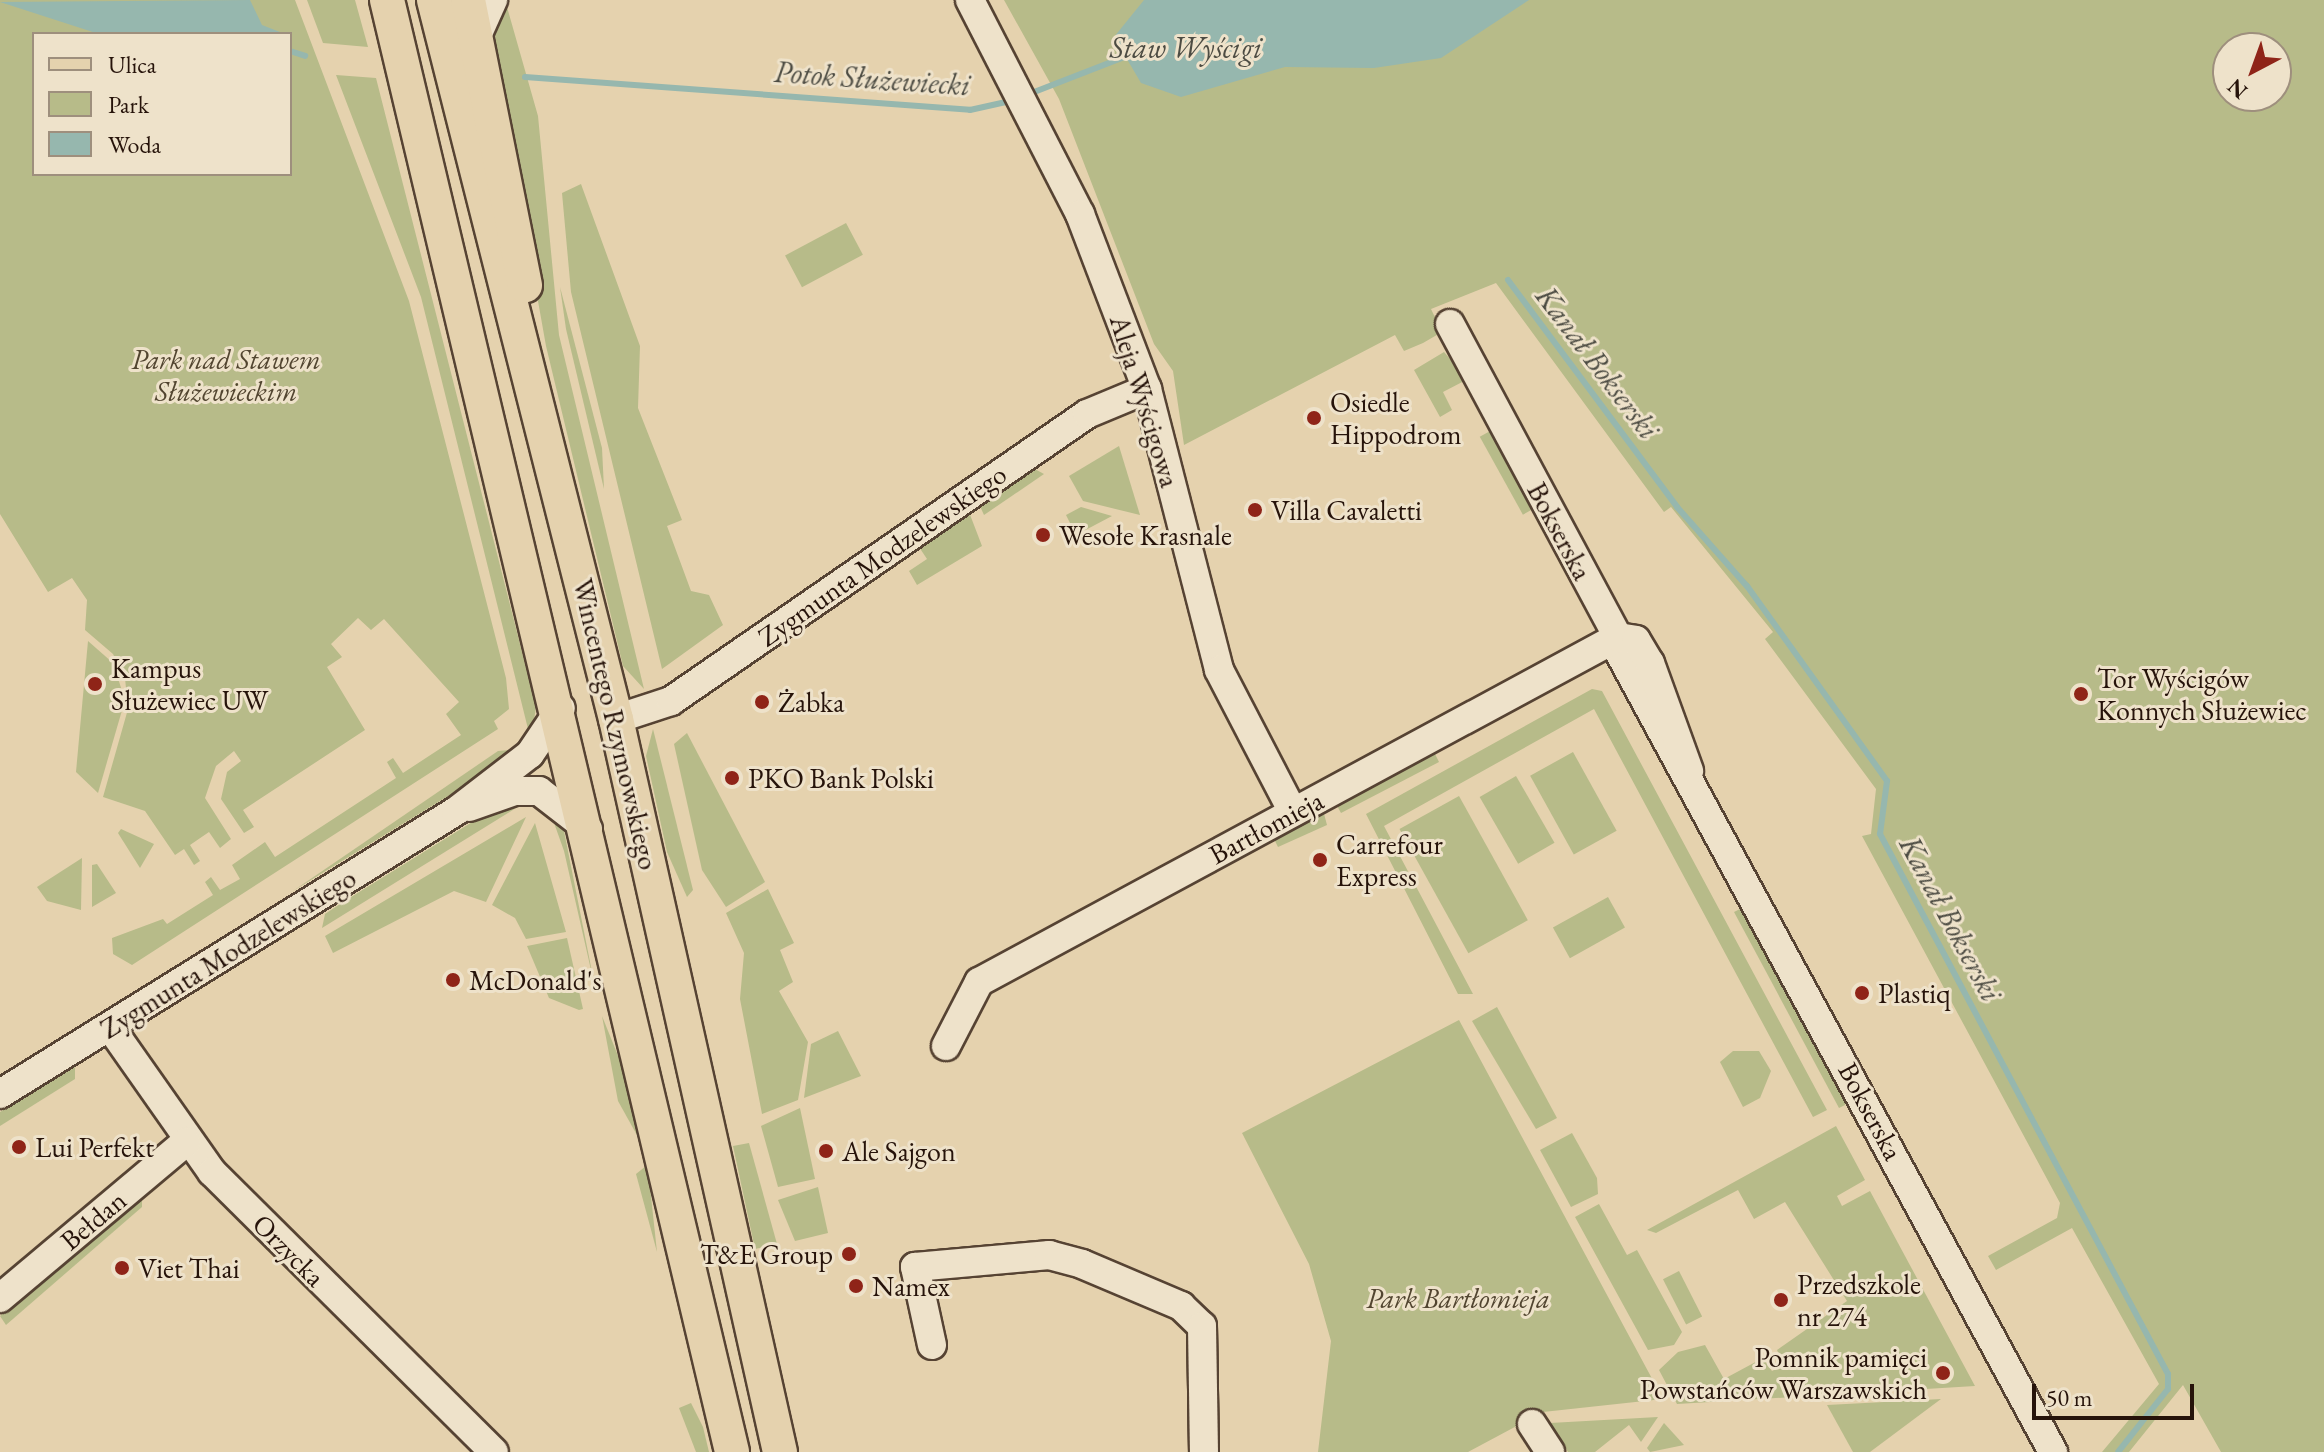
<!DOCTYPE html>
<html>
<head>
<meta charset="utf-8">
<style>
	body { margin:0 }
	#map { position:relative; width:2324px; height:1452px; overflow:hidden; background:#e5d2ae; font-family:"EB Garamond",serif }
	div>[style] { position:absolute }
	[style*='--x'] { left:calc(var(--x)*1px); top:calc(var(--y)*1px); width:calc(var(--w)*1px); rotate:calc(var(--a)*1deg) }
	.green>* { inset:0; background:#b7bb89; transform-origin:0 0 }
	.water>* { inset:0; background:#96b7ae }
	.stream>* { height:6px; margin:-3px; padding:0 3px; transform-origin:3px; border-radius:3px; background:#96b7ae }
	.roads { filter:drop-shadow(2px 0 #564333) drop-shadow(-2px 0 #564333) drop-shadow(0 2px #564333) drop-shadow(0 -2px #564333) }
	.minor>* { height:28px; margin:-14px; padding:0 14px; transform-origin:14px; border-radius:14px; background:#eee2ca }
	.major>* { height:34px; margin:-17px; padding:0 17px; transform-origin:17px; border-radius:17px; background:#e5d2ae }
	.dots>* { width:22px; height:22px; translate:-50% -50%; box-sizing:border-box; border:4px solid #eee2ca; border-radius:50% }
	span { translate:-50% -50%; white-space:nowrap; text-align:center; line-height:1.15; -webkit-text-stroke:6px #eee2ca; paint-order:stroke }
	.park-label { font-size:28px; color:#524530; font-style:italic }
	.street-label { font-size:28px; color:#26130a }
	.poi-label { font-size:28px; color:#26130a }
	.left { translate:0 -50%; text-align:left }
	.right { translate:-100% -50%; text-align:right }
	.water-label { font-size:30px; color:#4d4c43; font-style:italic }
	.legend { position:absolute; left:32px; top:32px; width:260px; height:144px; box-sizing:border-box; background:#eee2ca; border:2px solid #9e8f7d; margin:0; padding:10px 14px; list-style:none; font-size:24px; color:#26130a }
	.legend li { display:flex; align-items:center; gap:16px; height:40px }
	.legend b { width:40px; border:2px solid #9e8f7d }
	.north { position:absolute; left:2212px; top:32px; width:80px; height:80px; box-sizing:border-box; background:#eee2ca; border:2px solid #9e8f7d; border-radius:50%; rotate:221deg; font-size:22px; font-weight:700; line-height:32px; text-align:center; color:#26130a }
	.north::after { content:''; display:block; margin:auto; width:28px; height:36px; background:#8f2418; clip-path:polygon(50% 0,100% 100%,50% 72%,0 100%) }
	.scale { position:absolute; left:2032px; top:1384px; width:162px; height:36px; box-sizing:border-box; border:4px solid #26130a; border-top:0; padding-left:10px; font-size:24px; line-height:28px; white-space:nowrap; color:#26130a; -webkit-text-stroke:6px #eee2ca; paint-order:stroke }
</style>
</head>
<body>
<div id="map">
	<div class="green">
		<i style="clip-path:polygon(evenodd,0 0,295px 0,409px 301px,506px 678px,509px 709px,494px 721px,498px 729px,132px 965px,113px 954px,112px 938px,163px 919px,167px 924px,213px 895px,205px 882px,211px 877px,220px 890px,240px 879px,232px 865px,265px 842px,275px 857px,396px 778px,387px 762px,393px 758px,403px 773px,461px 735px,446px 714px,459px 702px,384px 619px,371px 630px,358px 618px,331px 644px,342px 657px,327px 667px,365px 730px,243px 810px,254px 827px,244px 833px,221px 799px,227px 772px,241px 761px,234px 751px,216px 766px,205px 798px,231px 839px,220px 848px,209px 832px,190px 845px,200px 861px,194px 865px,184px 849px,175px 855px,145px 811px,103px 797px,128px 709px,125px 678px,113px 654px,85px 630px,87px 600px,72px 578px,48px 592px,0 514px,0 0,34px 34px,290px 34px,290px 174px,34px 174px,34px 34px)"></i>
		<i style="clip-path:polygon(307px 0,355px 0,368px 47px,323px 43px)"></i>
		<i style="clip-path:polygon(505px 0,538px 116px,559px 335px,644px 689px,623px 666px,546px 346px,490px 31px)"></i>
		<i style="clip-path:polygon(evenodd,1004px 0,2324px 0,2324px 1452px,2221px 1452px,2183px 1385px,2129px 1452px,2102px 1452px,2159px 1384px,2072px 1228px,1996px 1270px,1988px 1256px,2057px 1218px,2060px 1203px,1862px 836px,1871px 834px,1876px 789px,1765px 639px,1773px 632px,1671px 507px,1664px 512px,1496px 283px,1431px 309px,1442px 332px,1423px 343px,1404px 351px,1395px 335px,1184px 445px,1173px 371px,1154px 344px,1059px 99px,1004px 0,2228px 48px,2276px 48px,2276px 96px,2228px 96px,2228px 48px)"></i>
		<i style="clip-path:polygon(336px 75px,376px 78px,536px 707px,531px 741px,421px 297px)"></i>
		<i style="clip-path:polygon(581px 184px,640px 346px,638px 408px,682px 520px,667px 526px,691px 591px,709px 595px,723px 625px,662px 669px,571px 292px,562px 193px)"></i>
		<i style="left:846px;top:223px;width:36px;height:69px;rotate:62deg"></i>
		<i style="clip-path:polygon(560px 287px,602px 448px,604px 489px,566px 329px)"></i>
		<i style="clip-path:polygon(1444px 352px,1468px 379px,1443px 392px,1452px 410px,1440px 417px,1414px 370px)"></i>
		<i style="left:1492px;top:430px;width:89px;height:14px;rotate:61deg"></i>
		<i style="clip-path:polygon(1119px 446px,1140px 515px,1083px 501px,1069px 476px)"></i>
		<i style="clip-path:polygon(1031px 467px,1044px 474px,984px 515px,979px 504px)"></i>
		<i style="clip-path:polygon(1081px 507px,1112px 516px,1076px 535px,1066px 515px)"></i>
		<i style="clip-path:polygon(969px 512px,982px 546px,917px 585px,909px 571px,927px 559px,919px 547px)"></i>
		<i style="clip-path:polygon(88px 641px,113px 663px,125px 700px,98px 793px,76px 772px)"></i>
		<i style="clip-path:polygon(1592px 689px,1602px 691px,1827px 1110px,1813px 1117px,1594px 709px,1384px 826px,1473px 994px,1458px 994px,1366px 814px)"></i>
		<i style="clip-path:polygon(653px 729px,693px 890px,687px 897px,667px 852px,646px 756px)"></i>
		<i style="clip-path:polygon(687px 733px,765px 882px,726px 907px,702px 870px,674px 744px)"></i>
		<i style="clip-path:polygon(509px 750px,512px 757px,293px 891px,498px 751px)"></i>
		<i style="clip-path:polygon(1433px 750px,1439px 762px,1341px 813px,1336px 804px)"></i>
		<i style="left:1573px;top:752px;width:90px;height:49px;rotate:61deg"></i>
		<i style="left:1516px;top:776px;width:77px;height:42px;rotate:60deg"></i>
		<i style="left:1459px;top:796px;width:142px;height:68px;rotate:61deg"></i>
		<i style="clip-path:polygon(522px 803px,516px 808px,322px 928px,325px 914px,343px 902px,490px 811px)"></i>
		<i style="clip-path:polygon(547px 803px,563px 826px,596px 992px,564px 851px)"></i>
		<i style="clip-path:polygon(1323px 810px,1327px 825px,1278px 847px,1273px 837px)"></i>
		<i style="clip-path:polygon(526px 817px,486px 902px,454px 891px,333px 953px,325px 936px)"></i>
		<i style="clip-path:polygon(535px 823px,566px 932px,526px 939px,515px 918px,492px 905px)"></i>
		<i style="clip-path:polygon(121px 829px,154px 844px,140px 868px,118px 833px)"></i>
		<i style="clip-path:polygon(82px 858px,81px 910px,47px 901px,37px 887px)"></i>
		<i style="clip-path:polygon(97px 864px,116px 893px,92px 907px,92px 865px)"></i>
		<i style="clip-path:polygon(768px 889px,794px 943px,780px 950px,793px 982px,779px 991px,808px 1042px,798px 1100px,762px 1114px,740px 999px,744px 953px,726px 913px)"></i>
		<i style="left:1608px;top:897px;width:35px;height:63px;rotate:61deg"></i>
		<i style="clip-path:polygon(1748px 905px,1849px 1097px,1845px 1105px,1839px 1108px,1734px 912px)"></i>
		<i style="clip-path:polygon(567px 938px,583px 1009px,579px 1010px,549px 998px,527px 946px)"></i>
		<i style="clip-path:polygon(1497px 1007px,1557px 1118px,1536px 1129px,1472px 1021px)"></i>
		<i style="clip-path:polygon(602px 1016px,629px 1083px,643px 1146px,618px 1101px)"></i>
		<i style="clip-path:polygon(1459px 1020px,1663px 1399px,1543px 1412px,1468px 1452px,1318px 1452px,1331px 1341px,1309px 1264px,1242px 1133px)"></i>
		<i style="clip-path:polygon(838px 1031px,861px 1076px,804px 1098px,811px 1044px)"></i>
		<i style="clip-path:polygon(1733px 1051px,1759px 1051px,1771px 1071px,1760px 1098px,1743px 1107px,1720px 1062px)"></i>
		<i style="clip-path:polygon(75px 1067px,75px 1079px,0 1126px,0 1112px)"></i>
		<i style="clip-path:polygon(800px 1108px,815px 1179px,778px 1187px,761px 1126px)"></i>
		<i style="clip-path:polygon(1836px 1126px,1865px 1180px,1837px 1196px,1842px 1206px,1870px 1191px,1975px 1386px,1677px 1404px,1659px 1370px,1678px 1352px,1705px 1345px,1724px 1379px,1763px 1358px,1772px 1371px,1784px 1365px,1777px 1350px,1847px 1301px,1785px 1202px,1754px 1219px,1738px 1190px,1656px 1233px,1647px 1230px)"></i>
		<i style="clip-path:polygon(1572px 1133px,1597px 1178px,1598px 1194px,1571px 1207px,1540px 1150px)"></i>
		<i style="clip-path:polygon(749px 1143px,777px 1244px,755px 1249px,733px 1146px)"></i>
		<i style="clip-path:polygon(646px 1166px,650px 1187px,657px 1252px,636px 1174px)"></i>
		<i style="clip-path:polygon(818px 1187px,828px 1233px,795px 1241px,778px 1200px)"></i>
		<i style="clip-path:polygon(142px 1195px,142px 1207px,6px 1325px,0 1316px)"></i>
		<i style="clip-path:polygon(1599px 1204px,1627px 1255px,1637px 1250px,1682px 1332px,1674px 1345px,1648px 1350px,1575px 1217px)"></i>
		<i style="left:1679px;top:1271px;width:51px;height:18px;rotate:63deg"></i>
		<i style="clip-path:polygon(1941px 1399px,1870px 1452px,1853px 1452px,1827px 1405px)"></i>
		<i style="clip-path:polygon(691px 1403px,703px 1427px,709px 1452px,696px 1452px,679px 1408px)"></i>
		<i style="clip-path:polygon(1658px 1417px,1641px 1442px,1629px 1425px,1595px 1452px,1568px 1452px,1550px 1423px)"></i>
		<i style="clip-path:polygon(1664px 1423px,1684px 1445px,1650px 1452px,1647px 1448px)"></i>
	</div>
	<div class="water">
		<i style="clip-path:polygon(250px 0,262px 25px,285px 34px,99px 34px,0 2px)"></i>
		<i style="clip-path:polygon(1144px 0,1529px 0,1441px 58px,1374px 68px,1285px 67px,1181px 97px,1141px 83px,1114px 37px)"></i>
	</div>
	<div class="stream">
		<i style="--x:290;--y:51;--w:16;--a:18"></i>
		<i style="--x:525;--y:77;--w:446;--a:4.2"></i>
		<i style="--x:970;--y:110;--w:46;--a:-12.5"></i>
		<i style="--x:1029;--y:94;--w:105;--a:-21.2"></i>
		<i style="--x:1508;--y:280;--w:283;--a:53.3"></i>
		<i style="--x:1677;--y:507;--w:106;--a:48.5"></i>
		<i style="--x:1747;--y:586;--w:240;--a:54.3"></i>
		<i style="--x:1887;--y:781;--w:53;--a:97.5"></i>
		<i style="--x:1880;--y:834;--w:612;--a:61.93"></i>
		<i style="--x:2168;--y:1374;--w:15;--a:90"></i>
		<i style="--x:2168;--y:1389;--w:80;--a:128.4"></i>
	</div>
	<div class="roads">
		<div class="minor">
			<i style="--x:970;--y:0;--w:241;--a:62.8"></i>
			<i style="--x:1080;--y:214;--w:187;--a:69.1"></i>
			<i style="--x:1147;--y:389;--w:290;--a:75.6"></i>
			<i style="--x:1219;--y:670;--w:160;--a:62.5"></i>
			<i style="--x:476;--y:38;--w:42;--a:-65.9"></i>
			<i style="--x:1450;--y:324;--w:355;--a:61.8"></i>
			<i style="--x:1612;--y:639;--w:925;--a:61.52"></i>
			<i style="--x:616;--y:719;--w:58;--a:-18.1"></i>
			<i style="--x:671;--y:701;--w:505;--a:-34.6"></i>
			<i style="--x:1087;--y:414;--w:65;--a:-22.6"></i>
			<i style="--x:469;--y:807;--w:49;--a:-19.2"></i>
			<i style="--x:515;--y:791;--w:24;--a:0"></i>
			<i style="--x:539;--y:791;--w:62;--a:37.8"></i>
			<i style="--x:110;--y:1027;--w:177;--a:54.9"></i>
			<i style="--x:212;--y:1172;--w:397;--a:44.8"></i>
			<i style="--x:946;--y:1046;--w:72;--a:-62.7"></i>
			<i style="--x:979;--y:982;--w:726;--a:-28.36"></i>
			<i style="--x:1618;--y:637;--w:18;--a:9"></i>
			<i style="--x:1636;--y:640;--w:27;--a:59"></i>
			<i style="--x:1650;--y:663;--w:115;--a:70.1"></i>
			<i style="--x:0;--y:1094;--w:537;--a:-31.82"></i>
			<i style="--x:456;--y:811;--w:93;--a:-37.6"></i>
			<i style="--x:530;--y:754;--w:55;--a:-56"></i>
			<i style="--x:0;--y:1298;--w:243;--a:-40"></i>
			<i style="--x:932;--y:1345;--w:80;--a:-102.3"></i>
			<i style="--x:915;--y:1267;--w:135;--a:-5.1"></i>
			<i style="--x:1049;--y:1255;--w:34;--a:15"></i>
			<i style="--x:1082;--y:1264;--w:108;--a:23"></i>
			<i style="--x:1181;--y:1306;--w:29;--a:44"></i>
			<i style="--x:1202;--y:1326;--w:126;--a:89.1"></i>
			<i style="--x:1532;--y:1424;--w:33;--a:57"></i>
		</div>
		<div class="major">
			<i style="--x:387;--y:0;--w:1492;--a:76.63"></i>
			<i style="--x:434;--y:0;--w:742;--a:75.8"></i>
			<i style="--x:616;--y:719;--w:751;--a:77.39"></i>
			<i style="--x:468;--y:0;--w:291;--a:78.7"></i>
		</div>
	</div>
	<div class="dots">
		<i style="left:1314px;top:418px;background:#8f2418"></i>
		<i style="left:1255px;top:510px;background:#8f2418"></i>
		<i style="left:1043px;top:535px;background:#8f2418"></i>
		<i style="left:95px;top:684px;background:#8f2418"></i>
		<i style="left:2081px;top:694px;background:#8f2418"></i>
		<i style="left:762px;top:702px;background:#8f2418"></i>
		<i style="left:732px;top:778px;background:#8f2418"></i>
		<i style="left:1320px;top:860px;background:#8f2418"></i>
		<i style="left:453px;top:980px;background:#8f2418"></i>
		<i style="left:1862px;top:993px;background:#8f2418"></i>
		<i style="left:19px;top:1147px;background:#8f2418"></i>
		<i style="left:826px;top:1151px;background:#8f2418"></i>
		<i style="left:849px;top:1254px;background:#8f2418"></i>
		<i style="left:122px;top:1268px;background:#8f2418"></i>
		<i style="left:856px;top:1286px;background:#8f2418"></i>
		<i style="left:1781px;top:1300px;background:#8f2418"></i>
		<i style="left:1943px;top:1373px;background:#8f2418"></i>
	</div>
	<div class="park-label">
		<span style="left:226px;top:375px">Park nad Stawem<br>Służewieckim</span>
		<span style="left:1458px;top:1298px">Park Bartłomieja</span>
	</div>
	<div class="street-label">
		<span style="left:1145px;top:401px;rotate:73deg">Aleja Wyścigowa</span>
		<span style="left:1560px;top:531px;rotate:62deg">Bokserska</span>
		<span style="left:882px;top:555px;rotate:-35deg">Zygmunta Modzelewskiego</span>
		<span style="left:616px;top:724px;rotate:77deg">Wincentego Rzymowskiego</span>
		<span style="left:1266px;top:827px;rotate:-28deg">Bartłomieja</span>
		<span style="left:228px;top:953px;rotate:-32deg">Zygmunta Modzelewskiego</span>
		<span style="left:1871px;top:1111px;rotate:62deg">Bokserska</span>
		<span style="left:93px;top:1220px;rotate:-40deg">Bełdan</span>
		<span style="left:289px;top:1250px;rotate:45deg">Orzycka</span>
	</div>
	<div class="poi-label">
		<span class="left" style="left:1330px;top:418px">Osiedle<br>Hippodrom</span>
		<span class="left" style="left:1271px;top:510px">Villa Cavaletti</span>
		<span class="left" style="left:1059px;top:535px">Wesołe Krasnale</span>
		<span class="left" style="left:111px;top:684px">Kampus<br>Służewiec UW</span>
		<span class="left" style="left:2097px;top:694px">Tor Wyścigów<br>Konnych Służewiec</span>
		<span class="left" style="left:778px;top:702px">Żabka</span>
		<span class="left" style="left:748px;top:778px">PKO Bank Polski</span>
		<span class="left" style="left:1336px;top:860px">Carrefour<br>Express</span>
		<span class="left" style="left:469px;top:980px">McDonald's</span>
		<span class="left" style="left:1878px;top:993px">Plastiq</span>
		<span class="left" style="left:35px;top:1147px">Lui Perfekt</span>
		<span class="left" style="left:842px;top:1151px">Ale Sajgon</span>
		<span class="right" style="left:833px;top:1254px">T&amp;E Group</span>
		<span class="left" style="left:138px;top:1268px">Viet Thai</span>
		<span class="left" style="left:1797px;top:1300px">Przedszkole<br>nr 274</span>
		<span class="left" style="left:872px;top:1286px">Namex</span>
		<span class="right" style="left:1927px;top:1373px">Pomnik pamięci<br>Powstańców Warszawskich</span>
	</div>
	<div class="water-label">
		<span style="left:1186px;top:48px">Staw Wyścigi</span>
		<span style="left:872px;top:79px;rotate:4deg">Potok Służewiecki</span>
		<span style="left:1597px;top:363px;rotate:53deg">Kanał Bokserski</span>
		<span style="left:1950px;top:919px;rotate:62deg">Kanał Bokserski</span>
	</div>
	<ul class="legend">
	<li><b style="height:10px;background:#e5d2ae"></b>Ulica</li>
	<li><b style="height:22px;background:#b7bb89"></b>Park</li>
	<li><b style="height:22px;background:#96b7ae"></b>Woda</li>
	</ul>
	<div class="north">N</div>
	<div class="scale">50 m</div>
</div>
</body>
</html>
